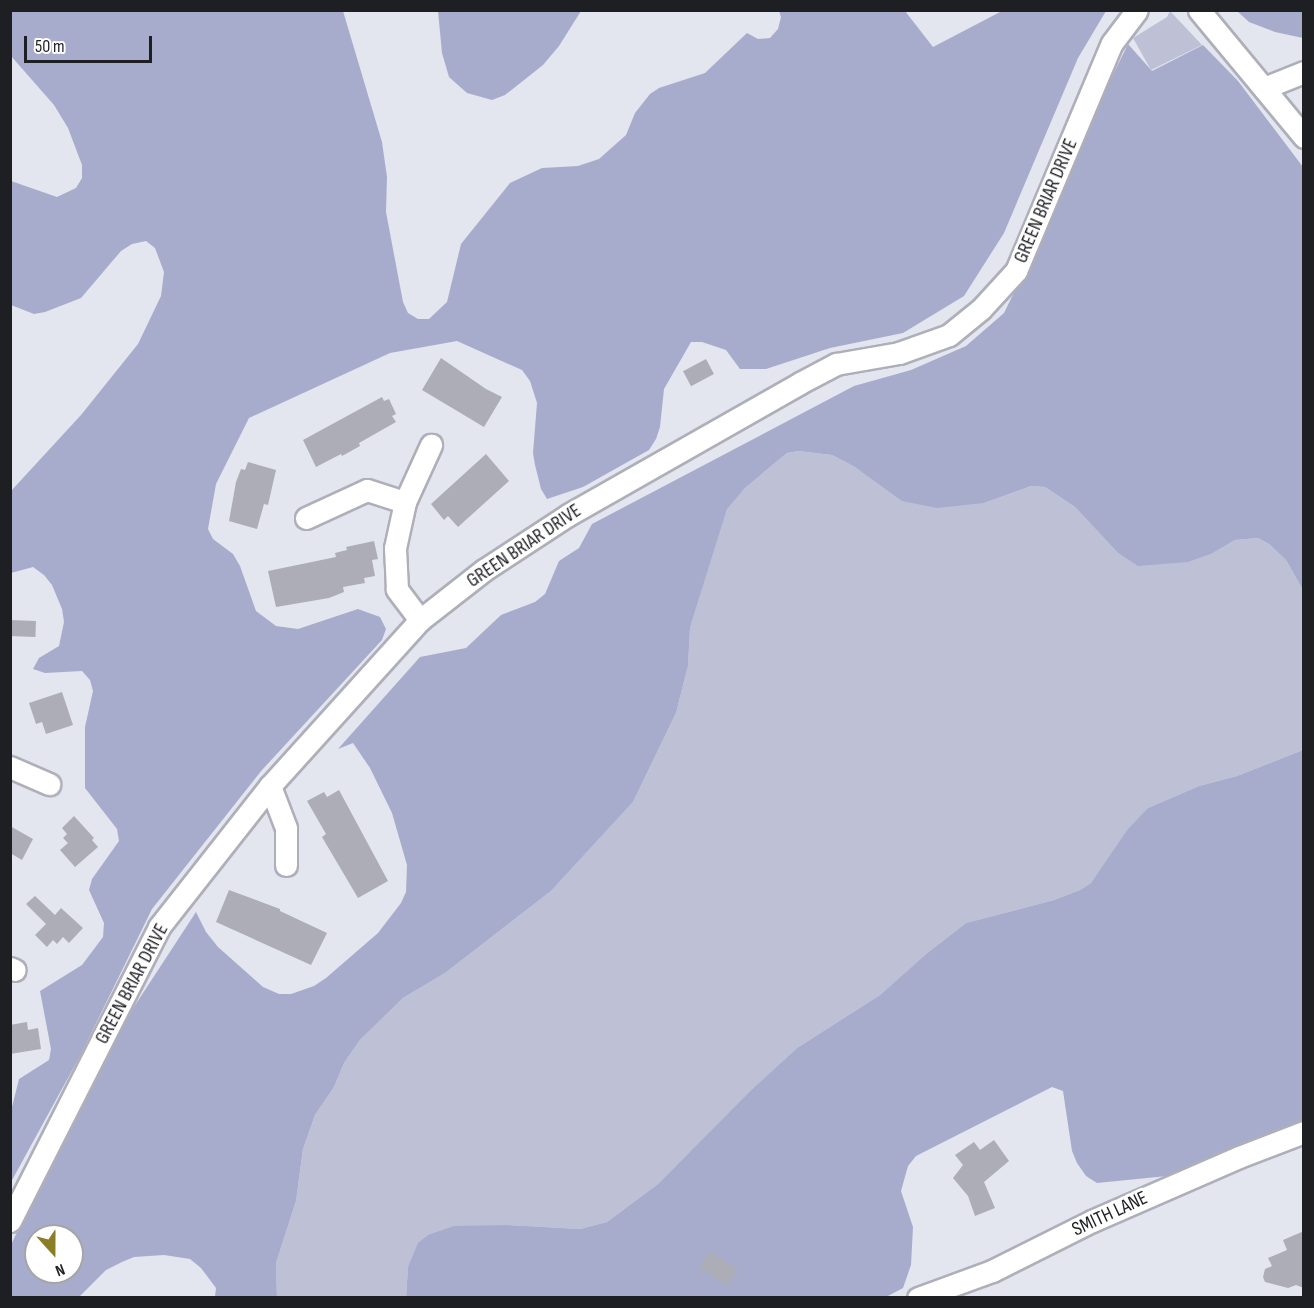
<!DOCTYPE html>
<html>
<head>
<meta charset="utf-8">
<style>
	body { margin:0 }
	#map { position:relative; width:1314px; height:1308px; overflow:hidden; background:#e3e5ef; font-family:"Sofia Sans Condensed",sans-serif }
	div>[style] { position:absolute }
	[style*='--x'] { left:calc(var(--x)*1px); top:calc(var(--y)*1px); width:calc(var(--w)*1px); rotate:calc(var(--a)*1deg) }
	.green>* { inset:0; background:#bec1d5 }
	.forest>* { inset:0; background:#a8accc }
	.building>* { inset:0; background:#acadb7; transform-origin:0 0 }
	.roads { filter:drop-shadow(2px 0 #aeafb9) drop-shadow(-2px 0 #aeafb9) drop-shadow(0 2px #aeafb9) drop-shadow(0 -2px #aeafb9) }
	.minor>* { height:21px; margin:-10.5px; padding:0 10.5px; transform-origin:10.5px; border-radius:10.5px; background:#fff }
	span { translate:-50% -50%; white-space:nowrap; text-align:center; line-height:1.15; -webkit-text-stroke:6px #fff; paint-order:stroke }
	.street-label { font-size:20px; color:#1e1f23 }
	.frame { position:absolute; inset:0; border:12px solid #1e1f23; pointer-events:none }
	.north { position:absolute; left:24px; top:1224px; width:60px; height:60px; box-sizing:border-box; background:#fff; border:2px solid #a5a5a7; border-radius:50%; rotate:159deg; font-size:16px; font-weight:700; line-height:24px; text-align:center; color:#1e1f23 }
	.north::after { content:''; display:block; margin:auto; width:21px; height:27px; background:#8b7d23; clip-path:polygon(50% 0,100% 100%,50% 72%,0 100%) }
	.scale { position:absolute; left:24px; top:36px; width:128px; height:27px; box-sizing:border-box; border:3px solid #1e1f23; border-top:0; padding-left:8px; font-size:18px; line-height:21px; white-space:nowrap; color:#1e1f23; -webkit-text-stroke:4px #fff; paint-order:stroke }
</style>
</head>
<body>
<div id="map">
	<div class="green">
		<i style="clip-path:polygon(1170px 11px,1202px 45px,1151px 70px,1133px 38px,1167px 17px)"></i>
		<i style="clip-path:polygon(798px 451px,832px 455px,855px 467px,984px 503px,1031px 486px,1045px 487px,1075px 507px,1117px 552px,1213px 553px,1235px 540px,1258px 538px,1269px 544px,1286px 560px,1303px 590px,1303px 750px,1237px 776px,1199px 786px,1148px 808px,1091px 883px,1080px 890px,1054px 900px,966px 923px,926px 954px,880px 995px,797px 1048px,750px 1091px,658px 1184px,607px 1222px,580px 1229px,508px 1225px,408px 1267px,406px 1297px,277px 1297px,276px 1263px,296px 1201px,303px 1149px,315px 1115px,334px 1087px,344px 1063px,360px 1040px,403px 998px,445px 973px,551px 891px,633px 802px,676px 713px,688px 666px,690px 628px,727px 508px,745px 488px,787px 453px)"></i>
	</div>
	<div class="forest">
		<i style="clip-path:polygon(11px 10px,343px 11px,382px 142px,387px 177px,386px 212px,403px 302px,408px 313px,418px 319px,429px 319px,447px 302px,461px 244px,510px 183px,542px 168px,578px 166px,599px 159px,626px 135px,635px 113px,650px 94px,659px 88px,705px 73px,747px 33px,758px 39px,770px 38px,778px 29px,781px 17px,779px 11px,905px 11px,933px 47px,1002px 11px,1106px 11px,1078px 58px,1004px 233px,964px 296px,903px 333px,830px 348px,766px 369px,740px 369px,726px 350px,702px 342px,691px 342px,664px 389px,660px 427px,656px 439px,649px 450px,583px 487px,547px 499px,541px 489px,535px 465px,533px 453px,537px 403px,530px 381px,522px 370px,457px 341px,390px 353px,249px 418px,216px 484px,208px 529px,213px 539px,233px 554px,240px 566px,256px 611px,276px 626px,298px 629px,358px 609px,380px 617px,386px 629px,382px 640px,262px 770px,152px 909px,80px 1056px,11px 1182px,11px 1111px,19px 1079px,49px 1060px,51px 1049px,40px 991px,82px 965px,103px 937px,104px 923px,89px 890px,92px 879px,119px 841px,117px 829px,85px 788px,85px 727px,93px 691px,90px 680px,82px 671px,45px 673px,33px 669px,39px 658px,59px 646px,64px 622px,62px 609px,52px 585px,44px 575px,33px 567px,11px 573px,11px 491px,81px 415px,138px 344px,161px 296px,164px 272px,155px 248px,146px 241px,132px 244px,121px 251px,81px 298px,45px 312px,34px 314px,11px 305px,11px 181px,57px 197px,76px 188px,82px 178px,82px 165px,68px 128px,54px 105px,11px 56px)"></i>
		<i style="clip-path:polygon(438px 11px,438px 10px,581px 11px,559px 46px,543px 65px,505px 95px,492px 100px,467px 93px,449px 77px,442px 53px)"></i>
		<i style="clip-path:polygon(1237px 11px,1303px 11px,1303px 38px,1275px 32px,1249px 22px)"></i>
		<i style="clip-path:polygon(evenodd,1128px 44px,1152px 71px,1203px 45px,1238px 81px,1303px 167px,1303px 590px,1286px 560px,1269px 544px,1258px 538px,1235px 540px,1213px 553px,1188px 562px,1138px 566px,1117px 552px,1075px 507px,1045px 487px,1031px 486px,984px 503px,937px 508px,902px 501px,855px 467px,832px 455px,798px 451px,787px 453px,745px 488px,727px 509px,690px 628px,688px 666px,676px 713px,633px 802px,551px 891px,445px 973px,403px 998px,360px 1040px,344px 1063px,334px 1087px,315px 1115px,303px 1149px,296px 1201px,276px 1263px,277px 1297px,215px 1297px,216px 1288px,201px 1268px,190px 1259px,164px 1255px,134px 1257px,122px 1262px,106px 1270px,79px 1297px,11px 1298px,11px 1245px,33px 1198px,128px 1016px,196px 912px,206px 932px,218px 947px,263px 987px,279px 994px,291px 994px,314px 986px,326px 978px,378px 933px,401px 903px,406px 892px,407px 865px,392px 813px,370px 768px,353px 743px,338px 749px,420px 657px,466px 648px,501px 615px,535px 602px,545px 594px,559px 561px,579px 548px,592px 524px,854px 386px,911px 370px,966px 346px,1004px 313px,1041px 237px,1095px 112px,1128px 44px,36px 1236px,72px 1236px,72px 1272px,36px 1272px,36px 1236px)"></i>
		<i style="clip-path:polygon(1303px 750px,1303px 1121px,1167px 1176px,1097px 1183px,1086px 1176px,1077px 1163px,1072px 1151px,1063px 1091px,1052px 1087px,916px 1156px,908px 1166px,901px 1191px,913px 1227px,911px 1265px,903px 1288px,886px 1297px,406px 1298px,408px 1267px,418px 1243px,428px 1235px,454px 1226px,507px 1225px,580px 1229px,607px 1222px,658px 1184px,750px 1091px,797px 1048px,880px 995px,926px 954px,966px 923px,1054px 900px,1080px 890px,1091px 883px,1128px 829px,1148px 808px,1199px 786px,1237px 776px)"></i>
	</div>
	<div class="building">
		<i style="clip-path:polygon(441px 358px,486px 389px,502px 397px,484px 427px,422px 390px)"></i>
		<i style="left:706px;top:359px;width:17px;height:26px;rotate:62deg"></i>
		<i style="clip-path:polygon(382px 397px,384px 401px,389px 399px,396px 414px,392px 416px,396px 422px,359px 443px,360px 446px,342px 456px,341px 454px,316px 467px,303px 440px)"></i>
		<i style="clip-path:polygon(486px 454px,509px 481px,458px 527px,448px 516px,444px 520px,431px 504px)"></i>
		<i style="clip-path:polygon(248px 462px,276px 470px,268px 505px,264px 504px,257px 529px,229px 521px,236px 482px,241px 469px,245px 470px)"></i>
		<i style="clip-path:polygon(374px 541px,378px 559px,372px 560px,375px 576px,364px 578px,365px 583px,343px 587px,344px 592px,329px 598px,276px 607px,268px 571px,336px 557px,335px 553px,347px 550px,346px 547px)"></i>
		<i style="left:10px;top:620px;width:26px;height:16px;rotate:2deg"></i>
		<i style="clip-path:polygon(62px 692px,73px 725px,46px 734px,42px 722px,36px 724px,29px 703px)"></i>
		<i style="clip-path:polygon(339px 790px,388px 881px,358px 898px,322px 837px,326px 834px,307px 801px,324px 792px,327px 797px)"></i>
		<i style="clip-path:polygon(74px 816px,94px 838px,92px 840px,98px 847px,75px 867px,60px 850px,68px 843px,63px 838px,67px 834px,62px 828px)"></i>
		<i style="clip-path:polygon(10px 826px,33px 839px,22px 860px,10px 853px)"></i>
		<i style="clip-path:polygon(229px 890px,280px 909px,280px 911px,327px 933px,311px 965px,216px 922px)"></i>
		<i style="clip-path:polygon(35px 896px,55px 915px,61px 908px,83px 928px,69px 943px,63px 937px,57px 944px,53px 940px,47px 947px,35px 935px,46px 924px,26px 904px)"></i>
		<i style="clip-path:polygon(27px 1022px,28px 1030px,38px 1028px,41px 1049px,10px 1054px,10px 1025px)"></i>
		<i style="clip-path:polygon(994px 1140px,1009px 1161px,984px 1182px,995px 1208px,975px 1216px,968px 1196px,953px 1178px,963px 1165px,955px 1155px,974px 1142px,980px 1150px)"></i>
		<i style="clip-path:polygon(1304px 1231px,1304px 1288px,1296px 1285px,1288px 1288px,1265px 1282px,1263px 1277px,1265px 1269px,1272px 1266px,1268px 1258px,1287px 1250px,1283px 1240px)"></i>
		<i style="left:710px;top:1251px;width:34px;height:20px;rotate:34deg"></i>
	</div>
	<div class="roads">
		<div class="minor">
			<i style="--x:1199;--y:10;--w:165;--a:50.4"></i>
			<i style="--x:1264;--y:88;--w:43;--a:-21.8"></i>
			<i style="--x:306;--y:518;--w:67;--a:-24.7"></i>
			<i style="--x:367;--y:490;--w:40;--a:18"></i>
			<i style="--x:420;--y:620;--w:39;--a:-127"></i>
			<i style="--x:397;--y:589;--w:41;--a:-92.8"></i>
			<i style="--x:395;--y:548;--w:47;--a:-77.7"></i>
			<i style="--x:405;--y:502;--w:63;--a:-65.5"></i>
			<i style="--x:10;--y:767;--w:43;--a:23.6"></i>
			<i style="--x:270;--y:786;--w:45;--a:69.1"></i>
			<i style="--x:286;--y:828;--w:37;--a:90"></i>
			<i style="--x:10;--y:968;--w:5;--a:22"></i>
			<i style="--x:10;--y:1221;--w:330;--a:-63.1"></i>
			<i style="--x:159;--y:927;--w:179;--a:-51.8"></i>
			<i style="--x:270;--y:786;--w:224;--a:-47.9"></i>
			<i style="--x:420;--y:620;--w:81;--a:-38"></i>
			<i style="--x:484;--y:570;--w:100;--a:-33.2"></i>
			<i style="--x:568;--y:515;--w:267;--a:-29.6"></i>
			<i style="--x:800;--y:383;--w:41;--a:-27.8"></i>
			<i style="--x:836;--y:364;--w:64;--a:-9.9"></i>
			<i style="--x:899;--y:353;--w:53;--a:-19.8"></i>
			<i style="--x:949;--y:335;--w:41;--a:-39.1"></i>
			<i style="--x:981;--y:309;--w:52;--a:-47.4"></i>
			<i style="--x:1016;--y:271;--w:247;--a:-67.2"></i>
			<i style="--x:1112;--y:43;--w:41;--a:-52.9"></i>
			<i style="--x:918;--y:1298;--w:79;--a:-20"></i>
			<i style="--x:992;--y:1271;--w:112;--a:-26.6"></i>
			<i style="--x:1092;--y:1221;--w:160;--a:-23.5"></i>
			<i style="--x:1239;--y:1157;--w:70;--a:-21"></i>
		</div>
	</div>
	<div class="street-label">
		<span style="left:1046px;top:201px;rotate:-67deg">GREEN BRIAR DRIVE</span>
		<span style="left:524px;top:546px;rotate:-34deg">GREEN BRIAR DRIVE</span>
		<span style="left:132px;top:984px;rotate:-62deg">GREEN BRIAR DRIVE</span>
		<span style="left:1110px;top:1214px;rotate:-25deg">SMITH LANE</span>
	</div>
	<div class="frame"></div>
	<div class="north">N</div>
	<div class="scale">50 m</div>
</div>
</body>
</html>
